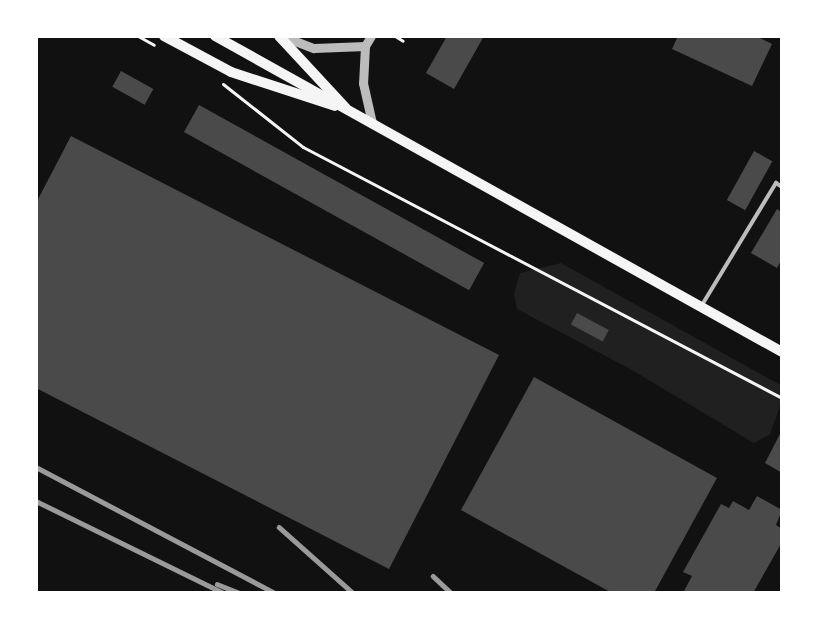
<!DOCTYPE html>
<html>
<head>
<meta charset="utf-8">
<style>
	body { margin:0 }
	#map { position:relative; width:818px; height:629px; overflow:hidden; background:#111; font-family:"Nunito Sans",sans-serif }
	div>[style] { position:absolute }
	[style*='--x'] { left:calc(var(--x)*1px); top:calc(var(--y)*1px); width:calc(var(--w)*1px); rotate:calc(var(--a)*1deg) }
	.green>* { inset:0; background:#202020 }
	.building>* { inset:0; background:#4a4a4a; transform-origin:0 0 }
	.path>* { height:3px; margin:-1.5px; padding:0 1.5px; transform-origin:1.5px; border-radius:1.5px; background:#f5f5f5 }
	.service>* { height:4px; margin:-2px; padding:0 2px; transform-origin:2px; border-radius:2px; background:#bcbcbc }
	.tertiary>* { height:9px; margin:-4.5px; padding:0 4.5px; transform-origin:4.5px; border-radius:4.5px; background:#bcbcbc }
	.secondary>* { height:10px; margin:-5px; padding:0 5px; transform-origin:5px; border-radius:5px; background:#f5f5f5 }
	.primary>* { height:10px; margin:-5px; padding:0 5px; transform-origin:5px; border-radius:5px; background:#f5f5f5 }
	.rail>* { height:4.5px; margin:-2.25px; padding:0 2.25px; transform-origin:2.25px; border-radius:2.25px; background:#9a9a9a }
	span { translate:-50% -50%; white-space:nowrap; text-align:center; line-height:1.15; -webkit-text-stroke:5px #fff; paint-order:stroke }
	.frame { position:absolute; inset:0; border:38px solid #fff; pointer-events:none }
</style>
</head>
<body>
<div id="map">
	<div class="green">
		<i style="clip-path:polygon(561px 263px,782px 386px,782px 400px,770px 434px,754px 443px,632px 370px,517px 309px,514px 294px,520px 273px)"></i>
	</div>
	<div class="building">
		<i style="clip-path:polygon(447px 36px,484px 36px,454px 89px,426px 73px)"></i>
		<i style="clip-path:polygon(678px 36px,756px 36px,772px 44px,752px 86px,672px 49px)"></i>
		<i style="left:121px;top:71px;width:37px;height:18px;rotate:29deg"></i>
		<i style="left:199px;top:105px;width:326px;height:31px;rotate:29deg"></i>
		<i style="clip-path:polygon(71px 136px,499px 355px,389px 569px,36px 388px,36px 203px)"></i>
		<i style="left:754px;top:151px;width:21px;height:56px;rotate:29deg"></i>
		<i style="clip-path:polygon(777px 209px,782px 212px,782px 259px,777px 268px,751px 253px)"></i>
		<i style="left:577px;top:313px;width:36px;height:13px;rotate:28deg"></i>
		<i style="clip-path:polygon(534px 377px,717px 478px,654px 593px,612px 593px,461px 510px)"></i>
		<i style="clip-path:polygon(782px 430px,782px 473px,765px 463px)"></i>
		<i style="clip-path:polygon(757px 496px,782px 510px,776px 525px,782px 529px,782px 542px,753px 593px,683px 593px,692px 576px,683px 572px,721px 504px,729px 508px,733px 501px,749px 510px)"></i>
	</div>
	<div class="path">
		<i style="--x:138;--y:36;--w:18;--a:29"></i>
		<i style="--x:395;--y:36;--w:9;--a:32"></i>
		<i style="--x:223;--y:84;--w:102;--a:38.2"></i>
		<i style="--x:303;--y:147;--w:541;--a:27.65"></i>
	</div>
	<div class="service">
		<i style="--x:702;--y:305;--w:143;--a:-58.8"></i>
		<i style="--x:776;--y:183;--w:7;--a:34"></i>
	</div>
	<div class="tertiary">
		<i style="--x:282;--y:36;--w:34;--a:21"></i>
		<i style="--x:314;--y:48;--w:51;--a:-2.2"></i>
		<i style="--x:371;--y:36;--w:12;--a:121"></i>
		<i style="--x:365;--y:46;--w:37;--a:93"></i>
		<i style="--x:363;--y:83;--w:41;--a:77.3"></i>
	</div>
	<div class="secondary">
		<i style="--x:164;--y:36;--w:76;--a:28.2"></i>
		<i style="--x:231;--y:72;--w:109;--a:18.1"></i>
		<i style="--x:279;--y:36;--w:98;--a:47.1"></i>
	</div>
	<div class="primary">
		<i style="--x:215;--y:36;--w:649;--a:29.13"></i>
	</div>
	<div class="rail">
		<i style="--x:36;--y:467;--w:270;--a:27.8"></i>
		<i style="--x:36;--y:501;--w:209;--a:26.1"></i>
		<i style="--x:279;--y:527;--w:99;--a:41.7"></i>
		<i style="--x:433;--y:576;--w:25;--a:43"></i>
		<i style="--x:217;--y:584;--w:24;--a:22"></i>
	</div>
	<div class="frame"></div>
</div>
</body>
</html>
